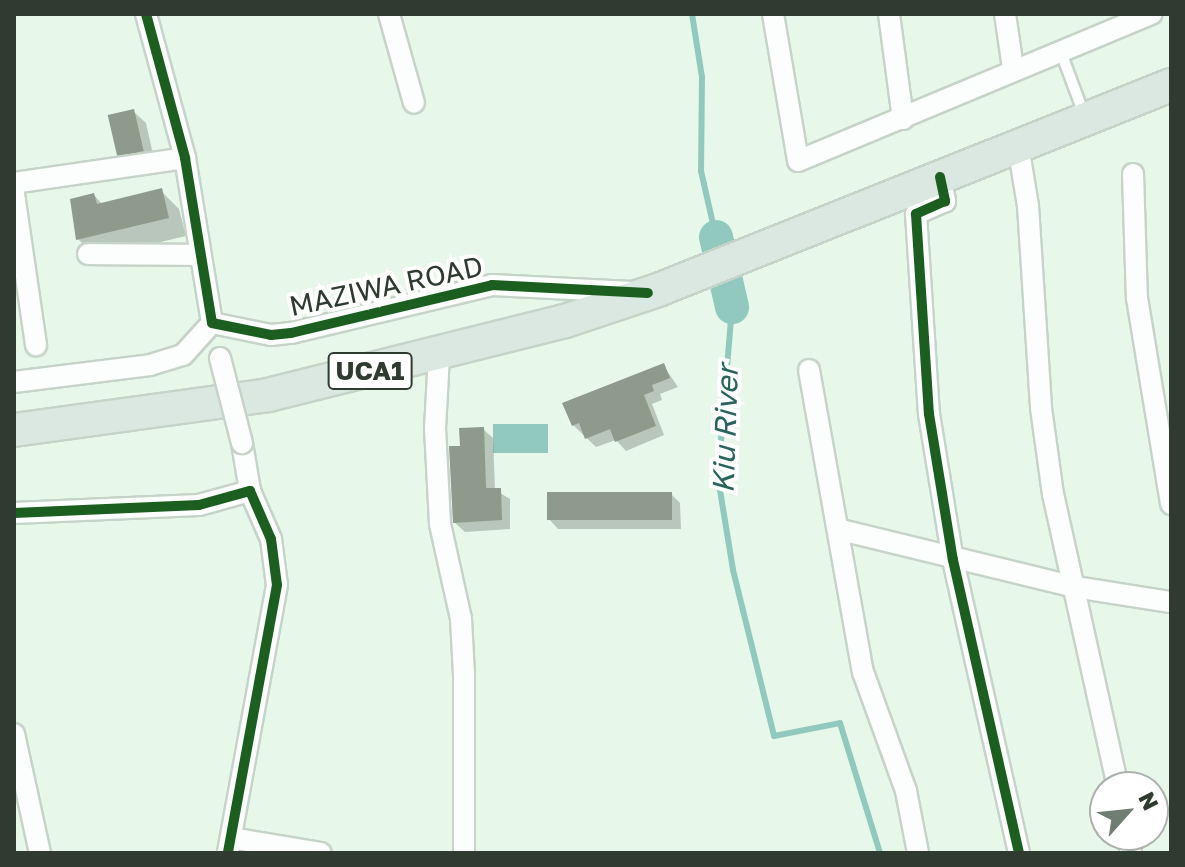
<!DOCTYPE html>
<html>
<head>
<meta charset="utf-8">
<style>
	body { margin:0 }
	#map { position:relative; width:1185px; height:867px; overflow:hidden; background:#e7f8ea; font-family:"Golos Text",sans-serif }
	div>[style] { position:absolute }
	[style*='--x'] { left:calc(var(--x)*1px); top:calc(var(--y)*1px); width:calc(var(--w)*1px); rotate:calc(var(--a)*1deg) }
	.water>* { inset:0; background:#92c9bf; transform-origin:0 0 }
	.shadow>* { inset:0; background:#0003 }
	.stream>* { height:6px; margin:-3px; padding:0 3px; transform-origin:3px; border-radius:3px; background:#92c9bf }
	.river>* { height:34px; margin:-17px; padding:0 17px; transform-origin:17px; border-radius:17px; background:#92c9bf }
	.building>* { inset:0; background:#8e9a8b; transform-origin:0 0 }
	.roads { filter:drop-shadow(2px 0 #c6d3c8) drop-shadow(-2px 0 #c6d3c8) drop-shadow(0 2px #c6d3c8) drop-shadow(0 -2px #c6d3c8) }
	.lane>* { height:10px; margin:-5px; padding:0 5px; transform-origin:5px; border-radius:5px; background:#fbfefc }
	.street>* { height:20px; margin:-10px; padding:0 10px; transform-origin:10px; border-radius:10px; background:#fbfefc }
	.primary>* { height:32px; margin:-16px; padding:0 16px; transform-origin:16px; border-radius:16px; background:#dbe8e2 }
	.bridges { filter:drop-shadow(2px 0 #c6d3c8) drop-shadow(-2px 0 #c6d3c8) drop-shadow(0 2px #c6d3c8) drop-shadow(0 -2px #c6d3c8) }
	.street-bridge>* { height:20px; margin:-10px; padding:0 10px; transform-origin:10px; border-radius:10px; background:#fbfefc }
	.cycleway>* { height:10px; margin:-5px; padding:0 5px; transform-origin:5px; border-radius:5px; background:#1b5e20 }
	span { translate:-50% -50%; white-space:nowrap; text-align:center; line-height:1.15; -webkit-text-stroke:8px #fff; paint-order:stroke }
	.shield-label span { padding:2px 6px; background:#fff; border:2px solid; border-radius:6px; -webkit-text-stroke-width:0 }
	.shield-label { font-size:26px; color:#2f3b31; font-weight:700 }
	.street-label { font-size:28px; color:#2f3b31 }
	.water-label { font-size:30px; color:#29635d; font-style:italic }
	.frame { position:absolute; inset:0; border:16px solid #2f3b31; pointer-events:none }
	.north { position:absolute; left:1089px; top:771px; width:80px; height:80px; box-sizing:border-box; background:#fff; border:2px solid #acb1ad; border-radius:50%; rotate:63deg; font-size:22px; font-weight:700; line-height:32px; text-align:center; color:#2f3b31 }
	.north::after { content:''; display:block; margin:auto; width:28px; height:36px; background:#6f7d72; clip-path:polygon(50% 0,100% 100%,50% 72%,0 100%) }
</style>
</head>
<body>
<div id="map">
	<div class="water">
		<i style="left:548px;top:424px;width:29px;height:55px;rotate:90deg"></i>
	</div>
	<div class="shadow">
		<i style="clip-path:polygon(133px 111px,146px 123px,155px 163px,131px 167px,118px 154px)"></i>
		<i style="clip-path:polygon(161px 191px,179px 209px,186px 236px,97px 257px,78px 239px,94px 195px,103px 205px)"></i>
		<i style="clip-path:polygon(663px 365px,678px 387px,660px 394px,662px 400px,652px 404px,664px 435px,626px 451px,616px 440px,596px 447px,573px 425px)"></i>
		<i style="clip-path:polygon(483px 429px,493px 438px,495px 490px,510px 499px,510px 529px,465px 532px,455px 523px,462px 447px)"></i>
		<i style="clip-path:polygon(671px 494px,680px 503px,681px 529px,558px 529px,549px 519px)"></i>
	</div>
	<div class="stream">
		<i style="--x:692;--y:14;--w:64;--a:81"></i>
		<i style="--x:702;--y:77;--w:94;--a:90.6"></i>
		<i style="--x:701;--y:171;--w:68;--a:77.2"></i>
		<i style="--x:732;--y:307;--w:172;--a:94.7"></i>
		<i style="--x:718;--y:478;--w:93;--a:80.7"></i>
		<i style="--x:733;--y:570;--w:171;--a:76.1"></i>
		<i style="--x:774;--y:736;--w:67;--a:-11.1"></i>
		<i style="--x:840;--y:723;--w:136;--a:72.9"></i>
	</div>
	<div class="river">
		<i style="--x:716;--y:237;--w:72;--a:77.1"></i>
	</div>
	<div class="building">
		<i style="left:134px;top:109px;width:43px;height:27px;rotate:77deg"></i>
		<i style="clip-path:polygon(162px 188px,169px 218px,76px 240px,70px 199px,94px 193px,97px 204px)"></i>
		<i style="clip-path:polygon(664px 363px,670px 378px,652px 385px,654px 391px,644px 395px,656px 426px,615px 442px,610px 429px,585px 439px,579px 423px,572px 426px,562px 403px)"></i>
		<i style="clip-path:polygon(484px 427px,486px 488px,501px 488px,502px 520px,453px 523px,449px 446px,460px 446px,459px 428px)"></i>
		<i style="left:547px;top:492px;width:125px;height:28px"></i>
	</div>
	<div class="roads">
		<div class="lane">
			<i style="--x:1060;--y:50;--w:72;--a:69.5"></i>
		</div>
		<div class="street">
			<i style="--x:146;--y:14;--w:149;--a:74.8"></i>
			<i style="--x:185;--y:158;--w:167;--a:80.7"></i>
			<i style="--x:212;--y:323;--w:60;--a:11.5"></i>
			<i style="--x:271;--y:335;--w:20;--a:-6"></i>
			<i style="--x:291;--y:333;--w:207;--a:-13.4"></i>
			<i style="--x:492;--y:285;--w:140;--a:2.9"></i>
			<i style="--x:389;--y:14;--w:92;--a:74.3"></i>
			<i style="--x:773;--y:14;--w:149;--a:80.3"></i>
			<i style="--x:798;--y:161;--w:383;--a:-22.6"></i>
			<i style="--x:889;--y:14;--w:106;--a:82.4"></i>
			<i style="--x:1005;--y:14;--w:55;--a:81.6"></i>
			<i style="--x:1018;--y:145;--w:62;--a:80.7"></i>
			<i style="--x:1028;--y:206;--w:202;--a:86.3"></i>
			<i style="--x:1041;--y:408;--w:87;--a:82.1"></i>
			<i style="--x:1053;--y:494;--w:300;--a:77.5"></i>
			<i style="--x:1133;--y:174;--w:124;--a:88.2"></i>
			<i style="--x:1137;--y:298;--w:209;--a:80.6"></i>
			<i style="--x:940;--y:177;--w:25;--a:78"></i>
			<i style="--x:945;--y:201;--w:32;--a:156"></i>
			<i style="--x:916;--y:214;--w:200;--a:86.3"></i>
			<i style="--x:929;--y:414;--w:148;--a:80.7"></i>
			<i style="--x:953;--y:560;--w:300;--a:77.3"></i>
			<i style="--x:14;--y:183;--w:173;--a:-8.3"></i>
			<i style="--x:14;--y:194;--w:153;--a:81.7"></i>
			<i style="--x:88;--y:254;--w:111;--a:0.5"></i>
			<i style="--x:439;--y:355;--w:73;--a:93.1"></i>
			<i style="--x:435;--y:428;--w:96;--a:87"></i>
			<i style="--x:440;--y:524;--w:97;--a:77.5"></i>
			<i style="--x:461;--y:619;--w:55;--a:86.9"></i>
			<i style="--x:464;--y:674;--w:179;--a:90"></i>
			<i style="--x:809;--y:370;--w:307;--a:79.9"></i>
			<i style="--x:863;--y:672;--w:127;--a:70.1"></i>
			<i style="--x:906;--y:791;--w:63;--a:79"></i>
			<i style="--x:14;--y:382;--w:137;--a:-7.1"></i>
			<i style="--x:150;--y:365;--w:34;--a:-17"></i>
			<i style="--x:183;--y:355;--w:43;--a:-47.8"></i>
			<i style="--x:242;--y:443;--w:49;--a:80.5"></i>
			<i style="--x:14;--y:513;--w:185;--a:-2.5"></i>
			<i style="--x:199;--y:505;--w:53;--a:-15.4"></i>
			<i style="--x:250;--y:491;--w:52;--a:66.4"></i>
			<i style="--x:271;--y:539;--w:46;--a:82.6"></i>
			<i style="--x:277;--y:585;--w:272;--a:100.4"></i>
			<i style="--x:841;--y:530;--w:241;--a:13.7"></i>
			<i style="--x:1075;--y:587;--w:97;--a:8.9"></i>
			<i style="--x:14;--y:734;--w:122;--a:77.7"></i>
			<i style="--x:1127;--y:835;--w:18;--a:77"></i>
			<i style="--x:231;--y:838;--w:91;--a:9.5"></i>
		</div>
		<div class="primary">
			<i style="--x:14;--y:430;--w:256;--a:-7.8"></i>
			<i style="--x:268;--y:395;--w:306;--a:-14"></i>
			<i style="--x:565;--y:321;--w:98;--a:-18.4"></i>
			<i style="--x:658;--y:290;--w:552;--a:-21.78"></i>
		</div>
	</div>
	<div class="bridges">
		<div class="street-bridge">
			<i style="--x:220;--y:358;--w:88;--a:75.5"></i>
		</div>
	</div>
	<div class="cycleway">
		<i style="--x:146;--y:14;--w:149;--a:74.8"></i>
		<i style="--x:185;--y:158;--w:167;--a:80.7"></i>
		<i style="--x:212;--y:323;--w:60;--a:11.5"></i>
		<i style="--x:271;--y:335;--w:20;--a:-6"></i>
		<i style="--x:291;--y:333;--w:207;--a:-13.4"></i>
		<i style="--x:492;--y:285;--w:156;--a:2.9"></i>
		<i style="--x:940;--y:177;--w:25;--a:78"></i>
		<i style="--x:945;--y:201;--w:32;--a:156"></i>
		<i style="--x:916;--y:214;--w:200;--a:86.3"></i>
		<i style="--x:929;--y:414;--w:148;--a:80.7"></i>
		<i style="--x:953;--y:560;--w:300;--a:77.3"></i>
		<i style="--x:14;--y:513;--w:185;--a:-2.5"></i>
		<i style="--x:199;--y:505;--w:53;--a:-15.4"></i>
		<i style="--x:250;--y:491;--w:52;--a:66.4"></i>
		<i style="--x:271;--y:539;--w:46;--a:82.6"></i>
		<i style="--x:277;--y:585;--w:272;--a:100.4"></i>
	</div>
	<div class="shield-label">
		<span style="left:370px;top:371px">UCA1</span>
	</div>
	<div class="street-label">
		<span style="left:386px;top:286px;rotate:-12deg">MAZIWA ROAD</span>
	</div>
	<div class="water-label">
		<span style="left:725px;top:429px;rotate:-88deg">Kiu River</span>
	</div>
	<div class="frame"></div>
	<div class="north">N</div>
</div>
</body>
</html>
